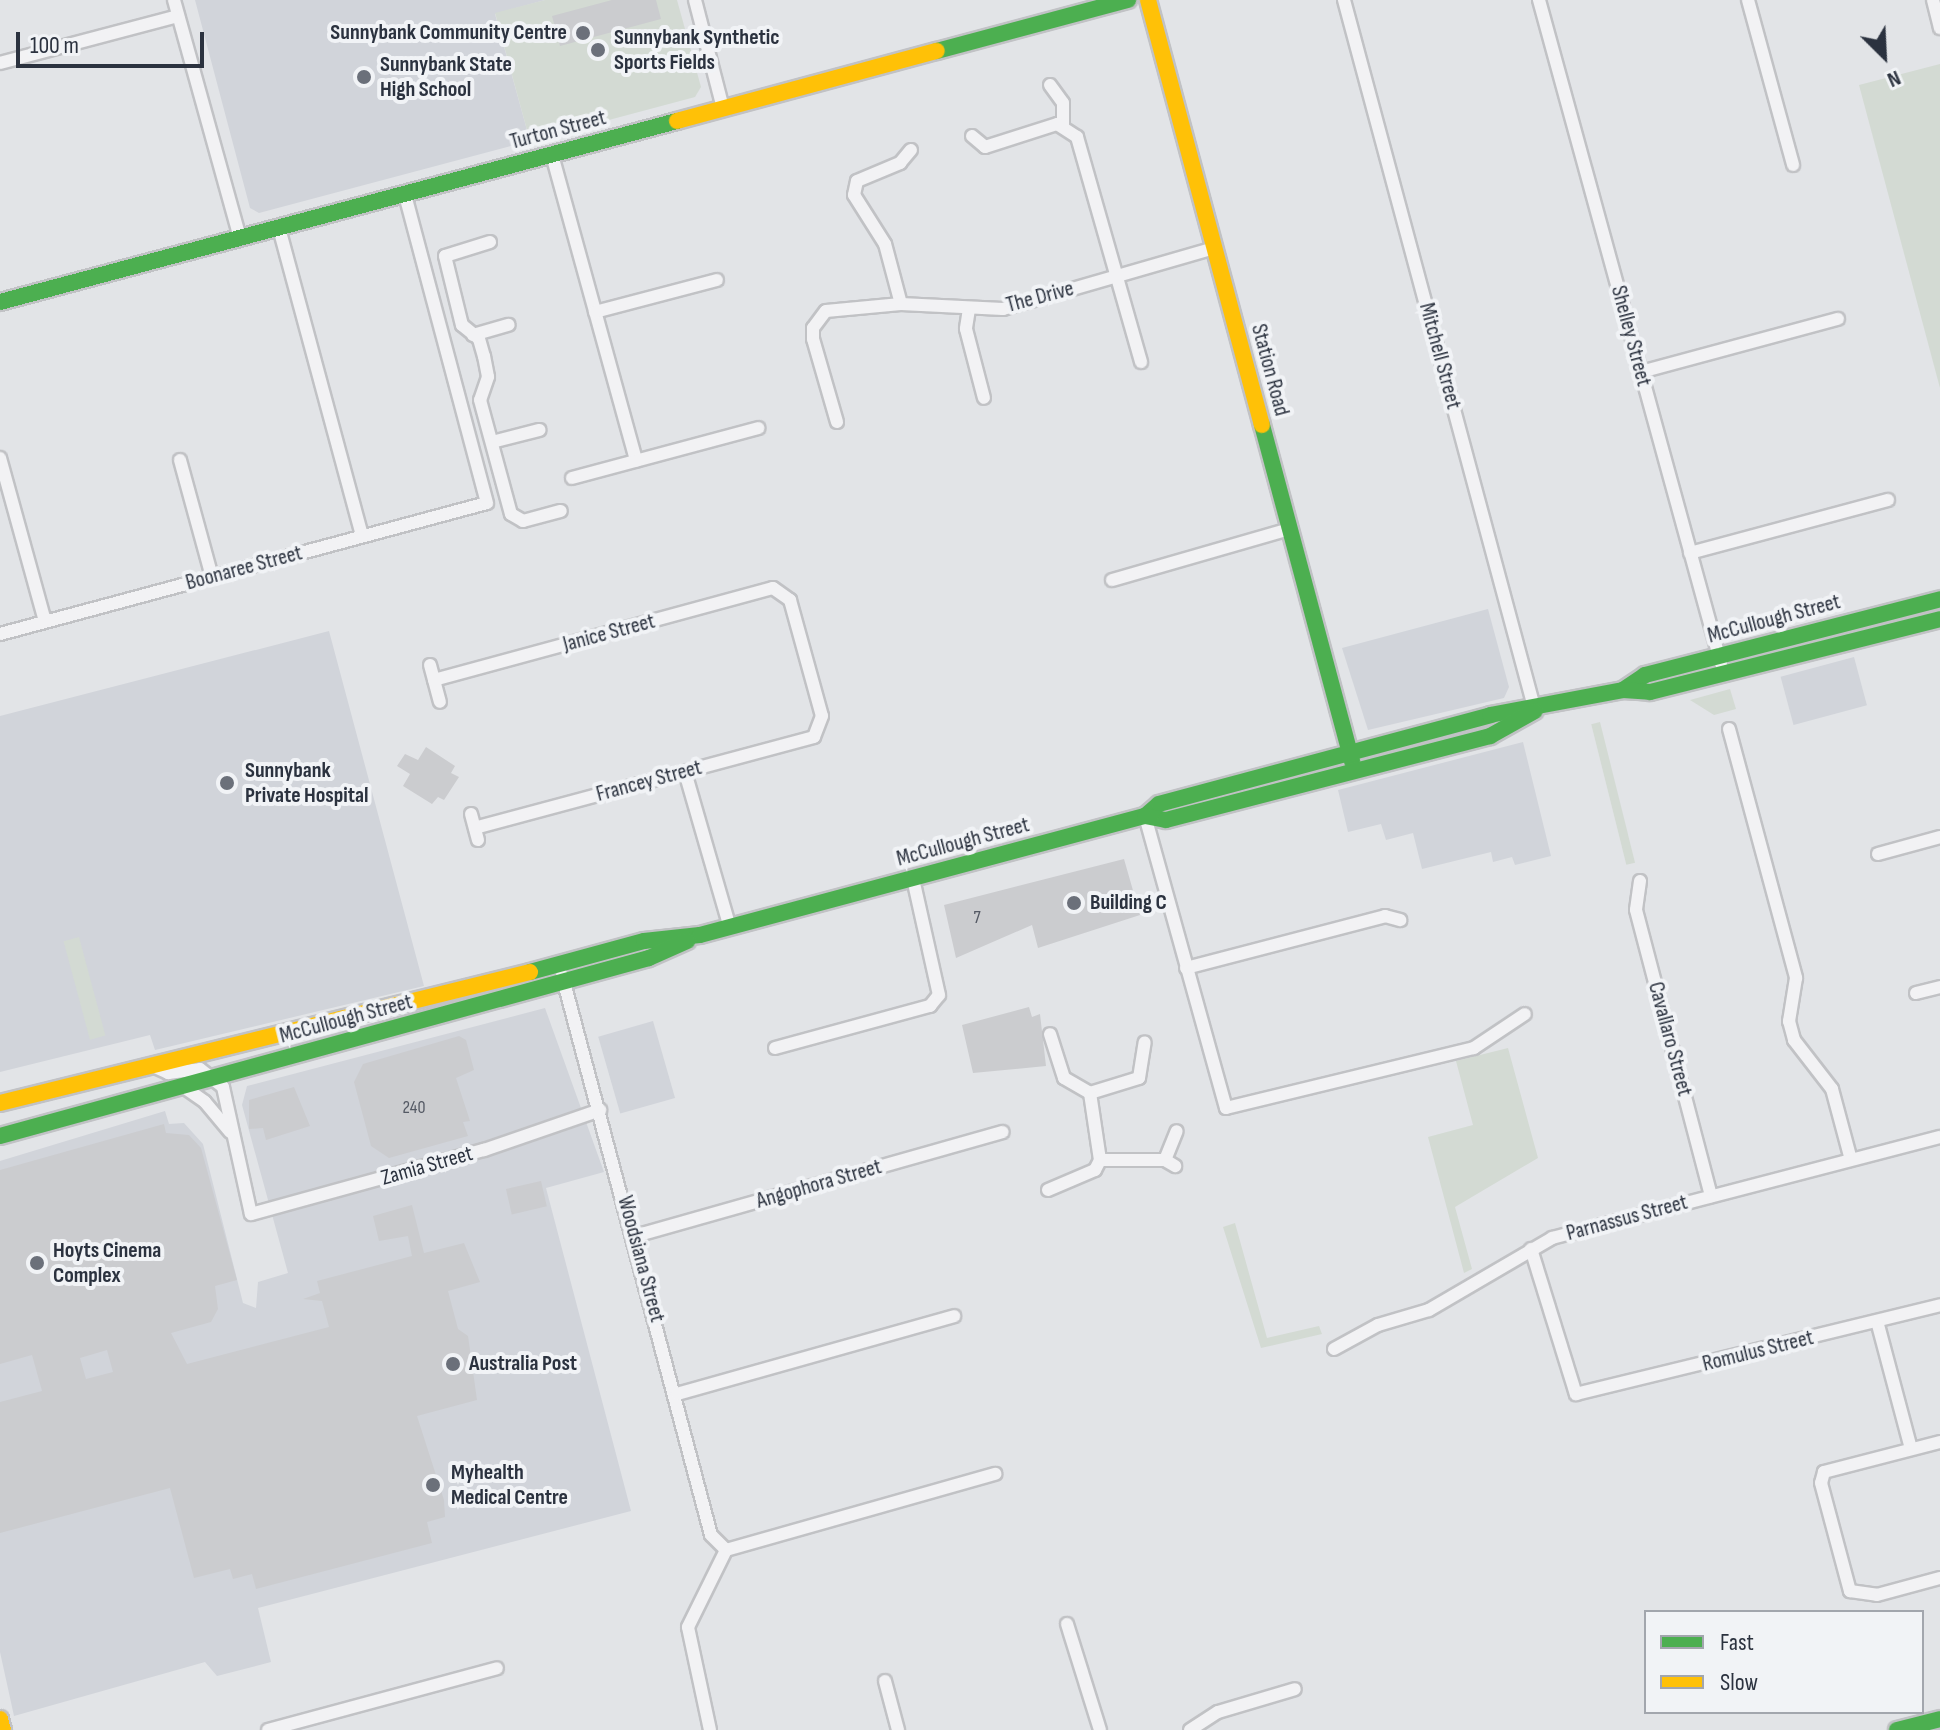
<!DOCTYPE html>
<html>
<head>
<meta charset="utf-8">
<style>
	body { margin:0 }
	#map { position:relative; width:1940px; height:1730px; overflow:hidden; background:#e2e4e7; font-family:"Sofia Sans Condensed",sans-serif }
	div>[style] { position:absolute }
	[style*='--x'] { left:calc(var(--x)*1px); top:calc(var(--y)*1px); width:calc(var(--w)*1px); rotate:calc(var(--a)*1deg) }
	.built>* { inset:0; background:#d1d4da; transform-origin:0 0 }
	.green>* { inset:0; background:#d3dad3; transform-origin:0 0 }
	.building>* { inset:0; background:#cbcccf; transform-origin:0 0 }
	.roads { filter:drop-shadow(2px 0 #c1c2c5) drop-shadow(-2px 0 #c1c2c5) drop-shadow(0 2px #c1c2c5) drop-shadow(0 -2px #c1c2c5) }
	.street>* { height:12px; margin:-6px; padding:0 6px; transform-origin:6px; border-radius:6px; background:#f2f2f4 }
	.fast>* { height:16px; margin:-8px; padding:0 8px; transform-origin:8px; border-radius:8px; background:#4caf50 }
	.slow>* { height:16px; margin:-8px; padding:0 8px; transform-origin:8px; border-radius:8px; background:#ffc107 }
	.dots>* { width:22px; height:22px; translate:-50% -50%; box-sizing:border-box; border:4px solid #f1f3f6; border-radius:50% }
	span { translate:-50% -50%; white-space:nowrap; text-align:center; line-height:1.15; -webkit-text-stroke:8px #f1f3f6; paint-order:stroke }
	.number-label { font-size:18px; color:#545964 }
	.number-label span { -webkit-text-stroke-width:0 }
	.poi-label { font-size:22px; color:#2b323f; font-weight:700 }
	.right { translate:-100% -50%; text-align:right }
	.left { translate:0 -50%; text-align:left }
	.street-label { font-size:22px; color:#2b323f }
	.legend { position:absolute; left:1644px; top:1610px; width:280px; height:104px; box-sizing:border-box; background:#f1f3f6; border:2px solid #a2a6ad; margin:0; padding:10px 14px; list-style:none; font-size:24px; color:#2b323f }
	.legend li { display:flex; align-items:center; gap:16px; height:40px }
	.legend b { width:40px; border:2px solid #a2a6ad }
	.north { position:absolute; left:1844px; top:16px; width:80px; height:80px; -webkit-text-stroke:6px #f1f3f6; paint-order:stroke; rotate:156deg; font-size:22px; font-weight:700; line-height:32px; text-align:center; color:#2b323f }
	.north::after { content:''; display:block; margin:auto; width:28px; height:36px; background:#2b323f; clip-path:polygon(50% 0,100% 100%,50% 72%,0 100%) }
	.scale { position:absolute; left:16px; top:32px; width:188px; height:36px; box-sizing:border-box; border:4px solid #2b323f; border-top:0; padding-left:10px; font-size:24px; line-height:28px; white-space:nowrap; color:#2b323f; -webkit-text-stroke:6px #f1f3f6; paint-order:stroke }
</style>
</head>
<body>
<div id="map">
	<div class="built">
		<i style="clip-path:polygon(195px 0,545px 0,495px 14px,530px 141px,259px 213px,250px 208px)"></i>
		<i style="clip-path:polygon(1488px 609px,1509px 687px,1504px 698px,1368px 730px,1342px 648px)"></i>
		<i style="clip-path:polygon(329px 631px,424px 986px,155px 1050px,150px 1035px,0 1072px,0 716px)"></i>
		<i style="left:1854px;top:657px;width:50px;height:76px;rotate:75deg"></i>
		<i style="clip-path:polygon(1523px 742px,1551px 856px,1515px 865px,1512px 857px,1493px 862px,1491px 852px,1422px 869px,1413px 833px,1386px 840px,1381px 824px,1348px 832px,1338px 790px)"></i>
		<i style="clip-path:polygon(545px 1008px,604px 1172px,546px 1188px,631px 1511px,258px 1608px,271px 1662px,217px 1676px,205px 1662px,14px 1716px,0 1652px,0 1161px,165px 1111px,169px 1124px,184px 1123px,203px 1144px,243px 1303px,256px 1308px,258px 1282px,288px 1273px,242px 1105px,247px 1086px)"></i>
		<i style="left:653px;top:1021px;width:80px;height:57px;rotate:74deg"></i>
	</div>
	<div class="green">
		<i style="clip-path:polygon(545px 0,677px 0,701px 87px,695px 97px,530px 141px,495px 13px)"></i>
		<i style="clip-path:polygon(1940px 64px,1940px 388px,1859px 85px)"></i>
		<i style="clip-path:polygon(1730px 689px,1736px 709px,1714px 715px,1690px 700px)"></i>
		<i style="left:1600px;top:722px;width:145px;height:9px;rotate:76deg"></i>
		<i style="left:79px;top:937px;width:102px;height:16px;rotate:75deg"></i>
		<i style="clip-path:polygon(1508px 1048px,1538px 1158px,1455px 1207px,1472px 1269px,1464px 1273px,1428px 1137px,1473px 1125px,1456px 1061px)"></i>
		<i style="clip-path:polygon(1235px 1223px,1267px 1338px,1319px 1326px,1322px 1334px,1261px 1348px,1223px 1227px)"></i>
	</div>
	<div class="building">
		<i style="clip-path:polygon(612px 0,656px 0,661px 19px,560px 46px,552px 16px)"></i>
		<i style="clip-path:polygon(426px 747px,455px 766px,451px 773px,459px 777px,444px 800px,438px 797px,432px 804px,403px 786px,410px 774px,397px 766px,405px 754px,418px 760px)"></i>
		<i style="clip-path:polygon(1124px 859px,1140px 915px,1038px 948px,1032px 925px,956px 958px,944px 905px)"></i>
		<i style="clip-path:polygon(1029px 1007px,1032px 1017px,1040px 1014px,1046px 1066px,973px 1073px,962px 1025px)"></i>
		<i style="clip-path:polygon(459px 1036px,466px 1040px,474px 1070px,456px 1078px,470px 1121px,463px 1122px,468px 1136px,389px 1158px,371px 1146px,354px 1082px,363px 1064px)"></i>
		<i style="clip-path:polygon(294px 1087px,310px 1126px,266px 1140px,263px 1128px,249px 1129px,249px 1100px)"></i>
		<i style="clip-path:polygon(evenodd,164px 1124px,166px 1133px,189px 1135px,201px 1148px,237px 1280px,215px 1286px,218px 1309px,211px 1322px,171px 1333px,187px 1364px,329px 1327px,322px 1301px,303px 1299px,320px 1293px,317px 1281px,412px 1256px,408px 1236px,379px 1241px,373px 1216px,412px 1205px,424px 1253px,464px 1243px,480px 1282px,448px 1291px,458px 1329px,468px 1336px,477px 1400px,417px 1416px,444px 1500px,445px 1517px,427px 1522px,432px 1543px,256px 1589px,252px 1574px,233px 1579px,230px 1569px,194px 1578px,170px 1488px,0 1533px,0 1402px,42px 1391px,32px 1355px,0 1364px,0 1170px,164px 1124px,107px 1350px,113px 1372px,86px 1379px,80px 1358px,107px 1350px)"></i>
		<i style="left:541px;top:1181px;width:26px;height:36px;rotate:77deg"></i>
	</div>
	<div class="roads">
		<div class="street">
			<i style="--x:174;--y:0;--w:247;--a:74.5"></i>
			<i style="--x:695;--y:0;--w:112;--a:75.5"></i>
			<i style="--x:1344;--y:0;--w:736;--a:74.96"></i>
			<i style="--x:1539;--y:0;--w:688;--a:74.67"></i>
			<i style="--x:1748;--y:0;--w:171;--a:74.7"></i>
			<i style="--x:1933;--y:0;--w:29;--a:76"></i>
			<i style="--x:0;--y:63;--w:184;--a:-14.8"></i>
			<i style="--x:1050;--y:85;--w:22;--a:54"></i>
			<i style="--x:1063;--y:103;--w:22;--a:90"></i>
			<i style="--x:972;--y:136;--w:17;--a:40"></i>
			<i style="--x:985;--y:147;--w:76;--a:-17.7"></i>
			<i style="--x:1057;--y:124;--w:24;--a:33"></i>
			<i style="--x:1077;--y:137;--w:234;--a:74.1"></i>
			<i style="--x:552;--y:155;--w:317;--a:74.6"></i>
			<i style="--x:279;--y:228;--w:319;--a:74.9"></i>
			<i style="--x:490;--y:242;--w:47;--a:162.7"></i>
			<i style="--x:445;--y:256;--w:71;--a:76.2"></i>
			<i style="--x:462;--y:325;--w:22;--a:39"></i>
			<i style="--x:479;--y:339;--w:18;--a:74"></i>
			<i style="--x:484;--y:356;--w:21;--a:79"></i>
			<i style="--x:488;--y:377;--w:24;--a:109"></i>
			<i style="--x:480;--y:400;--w:118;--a:74.8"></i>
			<i style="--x:511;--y:514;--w:14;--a:30"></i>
			<i style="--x:523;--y:521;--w:39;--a:-15"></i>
			<i style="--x:901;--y:304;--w:62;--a:-104.9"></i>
			<i style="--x:885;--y:244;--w:58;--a:-122.3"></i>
			<i style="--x:854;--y:195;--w:14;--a:-78"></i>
			<i style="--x:857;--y:181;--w:47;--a:-22.7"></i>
			<i style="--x:900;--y:163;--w:17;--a:-50"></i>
			<i style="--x:969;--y:309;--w:20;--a:99"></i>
			<i style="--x:966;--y:329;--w:71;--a:75.4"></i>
			<i style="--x:595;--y:312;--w:126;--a:-14.7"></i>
			<i style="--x:473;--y:335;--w:37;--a:-16"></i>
			<i style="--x:1641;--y:372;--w:204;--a:-15.1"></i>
			<i style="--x:837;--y:422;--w:86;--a:-106.1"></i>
			<i style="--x:813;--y:339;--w:11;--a:-90"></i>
			<i style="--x:813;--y:328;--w:21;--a:-53"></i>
			<i style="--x:826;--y:311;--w:75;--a:-5.3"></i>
			<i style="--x:901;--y:304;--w:102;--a:2.8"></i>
			<i style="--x:1003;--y:309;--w:220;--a:-16.1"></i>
			<i style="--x:492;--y:442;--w:49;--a:-14.3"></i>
			<i style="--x:0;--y:458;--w:169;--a:74.6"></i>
			<i style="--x:180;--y:460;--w:121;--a:74.7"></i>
			<i style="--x:572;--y:478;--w:193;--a:-15"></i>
			<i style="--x:1690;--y:553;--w:205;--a:-15"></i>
			<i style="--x:1112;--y:580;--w:185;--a:-16"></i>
			<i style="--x:0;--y:634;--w:504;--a:-15.06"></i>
			<i style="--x:487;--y:503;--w:320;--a:-104.9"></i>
			<i style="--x:430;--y:665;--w:38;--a:75"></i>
			<i style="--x:434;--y:680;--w:351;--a:-15.2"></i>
			<i style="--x:773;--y:588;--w:21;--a:35"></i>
			<i style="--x:790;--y:600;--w:120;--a:74.6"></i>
			<i style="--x:822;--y:716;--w:22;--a:111"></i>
			<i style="--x:814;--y:737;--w:351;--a:165"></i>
			<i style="--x:1729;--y:729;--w:258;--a:74.9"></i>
			<i style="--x:1796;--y:978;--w:44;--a:99.2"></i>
			<i style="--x:1789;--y:1021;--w:20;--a:75"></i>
			<i style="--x:1794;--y:1040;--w:62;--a:52.2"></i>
			<i style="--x:1832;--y:1089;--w:73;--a:75"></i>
			<i style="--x:685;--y:772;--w:162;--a:73.9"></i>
			<i style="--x:471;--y:814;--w:27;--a:75"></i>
			<i style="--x:1145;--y:816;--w:303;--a:74.5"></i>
			<i style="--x:1226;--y:1108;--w:255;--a:-13.6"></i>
			<i style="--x:1474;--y:1048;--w:61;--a:-33.7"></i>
			<i style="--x:1878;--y:854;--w:64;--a:-15.3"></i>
			<i style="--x:1640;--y:881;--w:29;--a:98"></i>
			<i style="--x:1636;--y:910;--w:296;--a:75.3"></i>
			<i style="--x:1186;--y:968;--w:206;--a:-14.6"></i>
			<i style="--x:1385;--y:916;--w:16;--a:15"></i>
			<i style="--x:562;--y:975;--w:579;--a:75.1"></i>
			<i style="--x:711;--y:1535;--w:21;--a:45"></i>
			<i style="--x:1916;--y:993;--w:25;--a:-14"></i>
			<i style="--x:775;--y:1048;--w:161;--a:-15.2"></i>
			<i style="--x:930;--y:1006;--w:14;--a:-51"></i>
			<i style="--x:939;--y:995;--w:119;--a:-102.6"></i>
			<i style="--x:153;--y:1066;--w:17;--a:25"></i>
			<i style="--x:168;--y:1073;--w:32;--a:-7"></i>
			<i style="--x:200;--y:1069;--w:29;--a:38"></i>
			<i style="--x:223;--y:1087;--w:130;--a:77.6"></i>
			<i style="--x:251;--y:1214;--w:242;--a:-15.4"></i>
			<i style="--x:484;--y:1150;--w:123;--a:-19"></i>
			<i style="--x:181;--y:1085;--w:29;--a:35"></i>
			<i style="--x:205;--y:1102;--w:39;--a:50"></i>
			<i style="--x:1090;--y:1093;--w:51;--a:-17"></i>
			<i style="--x:1139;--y:1078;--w:36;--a:-81"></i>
			<i style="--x:1100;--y:1160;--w:65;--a:0"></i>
			<i style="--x:1165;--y:1160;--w:12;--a:31"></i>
			<i style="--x:1165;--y:1160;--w:31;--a:-68"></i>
			<i style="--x:1048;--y:1190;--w:51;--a:-23.1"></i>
			<i style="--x:1095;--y:1170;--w:11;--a:-63"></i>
			<i style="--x:1100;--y:1160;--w:68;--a:-98.5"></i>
			<i style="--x:1090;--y:1093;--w:30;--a:-150"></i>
			<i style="--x:1064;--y:1078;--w:46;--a:-107.7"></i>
			<i style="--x:635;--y:1236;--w:382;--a:-15.8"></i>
			<i style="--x:1531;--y:1249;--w:152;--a:72.8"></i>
			<i style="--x:1576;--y:1394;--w:375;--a:-13.7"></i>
			<i style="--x:1877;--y:1321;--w:132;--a:75.1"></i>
			<i style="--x:1334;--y:1349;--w:50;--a:-28.6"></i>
			<i style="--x:1378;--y:1325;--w:53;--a:-16.4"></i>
			<i style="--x:1429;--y:1310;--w:143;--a:-30.3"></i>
			<i style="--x:1552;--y:1238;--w:401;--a:-14.6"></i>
			<i style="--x:677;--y:1394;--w:288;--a:-15.7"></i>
			<i style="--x:1940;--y:1442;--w:120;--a:165.5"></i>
			<i style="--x:1824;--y:1472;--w:11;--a:105"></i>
			<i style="--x:1821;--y:1483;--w:112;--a:75"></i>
			<i style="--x:1850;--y:1591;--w:27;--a:8"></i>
			<i style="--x:1877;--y:1595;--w:65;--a:-15.1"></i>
			<i style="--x:726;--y:1550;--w:280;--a:-15.8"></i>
			<i style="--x:1067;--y:1624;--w:111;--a:72.7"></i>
			<i style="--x:885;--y:1681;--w:51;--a:75.1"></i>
			<i style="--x:268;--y:1730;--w:237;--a:-15.1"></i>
			<i style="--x:710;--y:1730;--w:105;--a:-102.1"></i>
			<i style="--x:688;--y:1627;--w:86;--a:-63.7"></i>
			<i style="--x:1190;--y:1730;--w:33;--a:-33"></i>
			<i style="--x:1218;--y:1712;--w:80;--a:-16.6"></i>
		</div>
		<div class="fast">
			<i style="--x:937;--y:51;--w:198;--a:-15"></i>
			<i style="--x:0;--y:302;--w:701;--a:-14.97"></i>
			<i style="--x:1262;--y:425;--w:349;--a:75"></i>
			<i style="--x:1623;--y:690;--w:27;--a:-34"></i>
			<i style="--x:1645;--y:675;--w:305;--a:-14.4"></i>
			<i style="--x:1145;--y:816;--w:18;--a:-41"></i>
			<i style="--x:1159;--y:804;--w:343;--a:-15"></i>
			<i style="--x:1490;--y:715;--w:135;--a:-10.6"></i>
			<i style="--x:1623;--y:690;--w:27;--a:4"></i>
			<i style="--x:1650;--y:692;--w:299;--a:-14.1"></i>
			<i style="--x:530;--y:972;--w:118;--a:-15.2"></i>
			<i style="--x:644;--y:941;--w:56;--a:-6.1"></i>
			<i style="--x:700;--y:935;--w:461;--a:-15"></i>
			<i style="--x:1145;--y:816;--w:21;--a:11"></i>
			<i style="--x:1166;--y:820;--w:335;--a:-14.5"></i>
			<i style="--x:1490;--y:736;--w:51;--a:-29.1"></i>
			<i style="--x:0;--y:1136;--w:673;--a:-15.34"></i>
			<i style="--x:649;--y:958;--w:42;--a:-24.1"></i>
			<i style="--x:1897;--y:1730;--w:44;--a:-14.3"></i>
		</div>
		<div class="slow">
			<i style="--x:1148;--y:0;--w:440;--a:75"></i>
			<i style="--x:677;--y:121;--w:269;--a:-15.1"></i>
			<i style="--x:0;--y:1103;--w:546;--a:-13.88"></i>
			<i style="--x:0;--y:1719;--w:11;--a:75"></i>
		</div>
	</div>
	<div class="dots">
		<i style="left:583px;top:33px;background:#6b707a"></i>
		<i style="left:598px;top:50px;background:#6b707a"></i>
		<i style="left:364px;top:77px;background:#6b707a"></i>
		<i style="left:227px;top:783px;background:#6b707a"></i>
		<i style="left:1074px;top:903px;background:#6b707a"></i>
		<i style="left:37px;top:1263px;background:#6b707a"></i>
		<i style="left:453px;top:1364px;background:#6b707a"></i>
		<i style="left:433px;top:1485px;background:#6b707a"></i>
	</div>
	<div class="number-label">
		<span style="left:977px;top:918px">7</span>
		<span style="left:414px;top:1108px">240</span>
	</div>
	<div class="poi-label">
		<span class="right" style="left:567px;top:33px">Sunnybank Community Centre</span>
		<span class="left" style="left:614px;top:50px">Sunnybank Synthetic<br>Sports Fields</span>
		<span class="left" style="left:380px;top:77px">Sunnybank State<br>High School</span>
		<span class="left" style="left:245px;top:783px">Sunnybank<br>Private Hospital</span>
		<span class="left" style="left:1090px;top:903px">Building C</span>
		<span class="left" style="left:53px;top:1263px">Hoyts Cinema<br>Complex</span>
		<span class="left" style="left:469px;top:1364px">Australia Post</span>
		<span class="left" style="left:451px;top:1485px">Myhealth<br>Medical Centre</span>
	</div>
	<div class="street-label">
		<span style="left:558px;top:130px;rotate:-15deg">Turton Street</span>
		<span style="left:1040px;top:297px;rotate:-15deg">The Drive</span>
		<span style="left:1631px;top:336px;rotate:75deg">Shelley Street</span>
		<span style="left:1440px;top:356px;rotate:75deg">Mitchell Street</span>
		<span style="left:1270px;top:370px;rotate:75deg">Station Road</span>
		<span style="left:244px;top:568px;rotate:-15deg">Boonaree Street</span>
		<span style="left:1774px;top:619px;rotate:-15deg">McCullough Street</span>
		<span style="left:609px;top:633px;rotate:-15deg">Janice Street</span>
		<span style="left:649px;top:781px;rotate:-15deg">Francey Street</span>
		<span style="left:963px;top:842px;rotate:-15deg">McCullough Street</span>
		<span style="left:346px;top:1019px;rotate:-15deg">McCullough Street</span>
		<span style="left:1670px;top:1039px;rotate:75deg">Cavallaro Street</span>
		<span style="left:427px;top:1166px;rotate:-16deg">Zamia Street</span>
		<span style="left:819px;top:1184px;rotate:-16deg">Angophora Street</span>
		<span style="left:1627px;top:1218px;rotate:-15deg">Parnassus Street</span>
		<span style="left:641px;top:1259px;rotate:75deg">Woodsiana Street</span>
		<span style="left:1758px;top:1351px;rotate:-14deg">Romulus Street</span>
	</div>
	<ul class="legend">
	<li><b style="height:10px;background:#4caf50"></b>Fast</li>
	<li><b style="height:10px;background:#ffc107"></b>Slow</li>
	</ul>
	<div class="north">N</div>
	<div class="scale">100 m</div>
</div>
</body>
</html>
